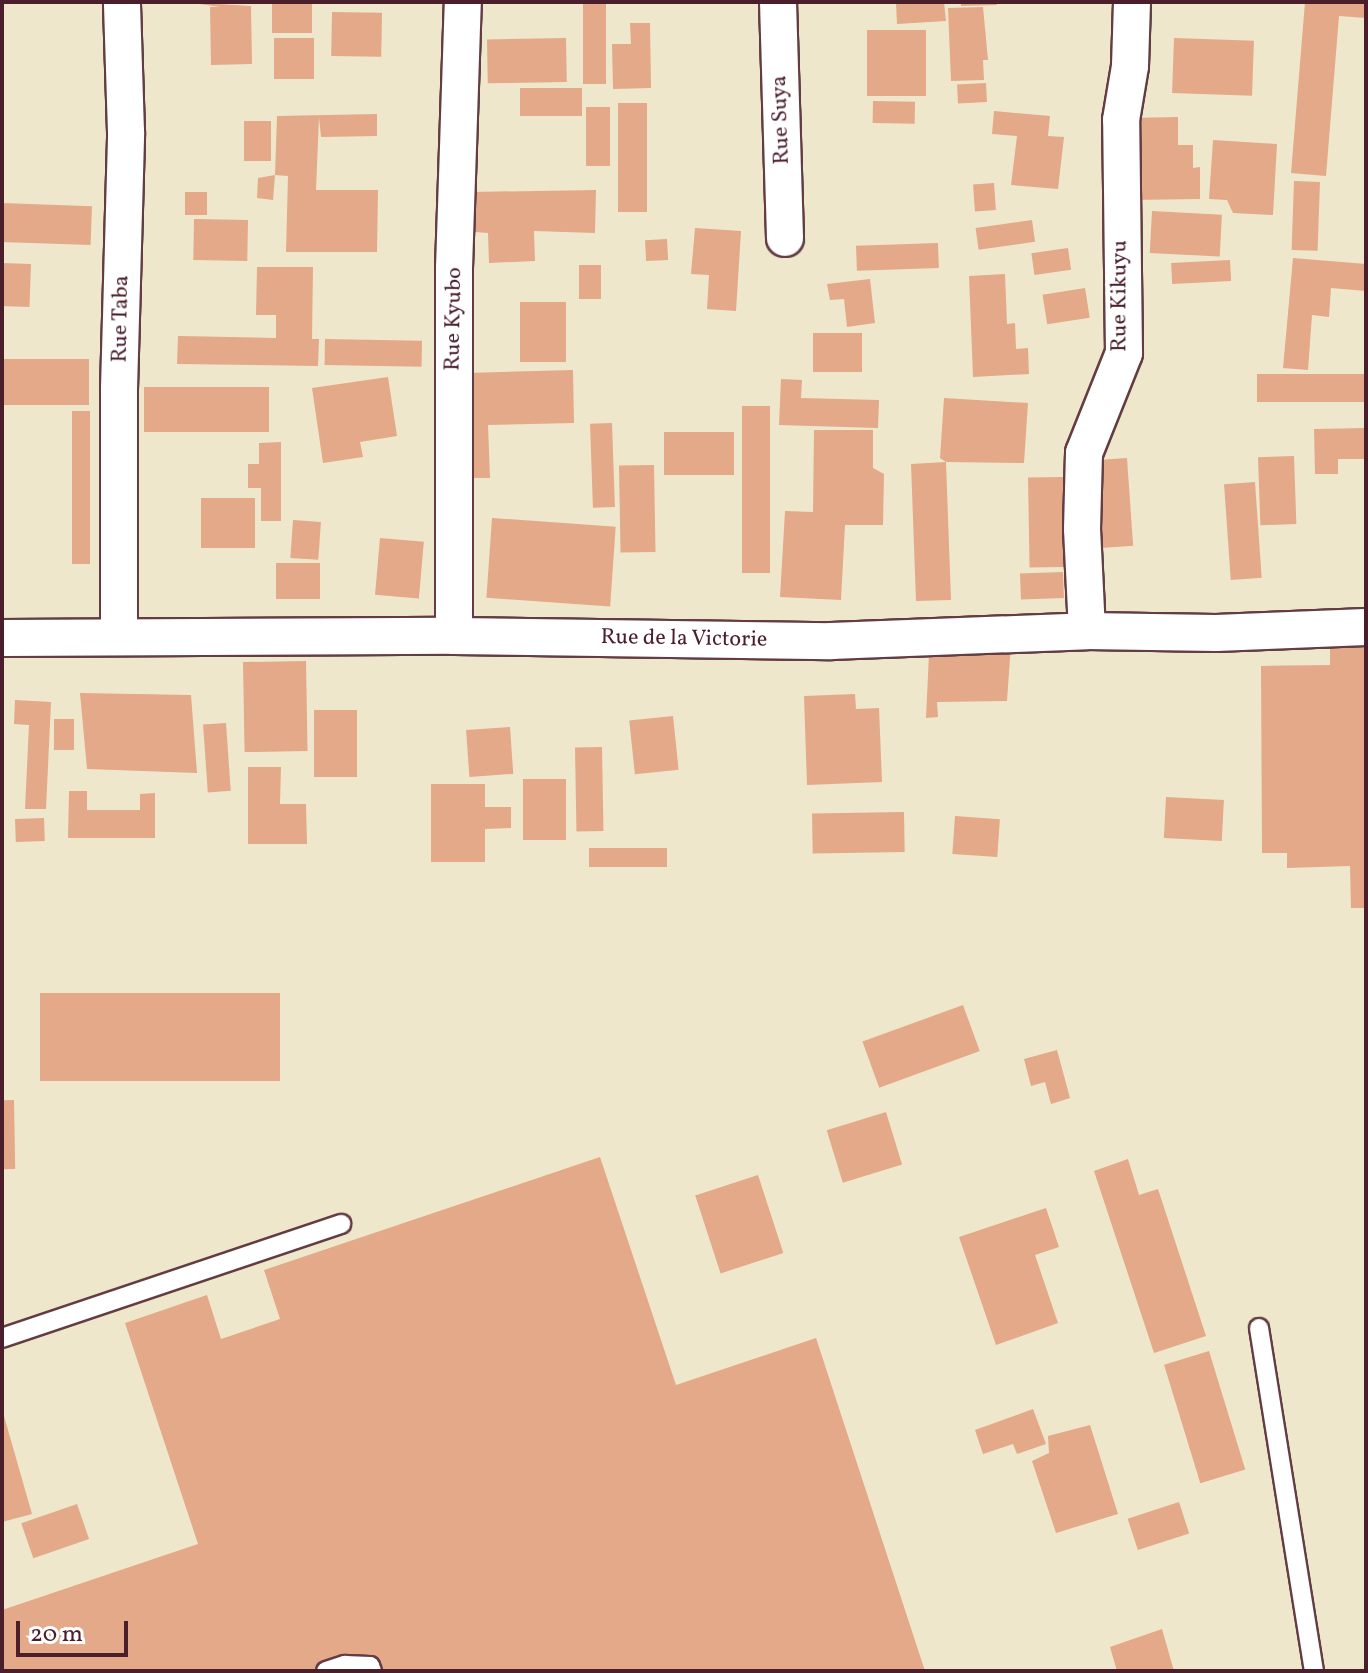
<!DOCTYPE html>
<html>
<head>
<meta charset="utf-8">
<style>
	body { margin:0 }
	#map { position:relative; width:1368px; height:1673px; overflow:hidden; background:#efe7cb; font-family:Vollkorn,serif }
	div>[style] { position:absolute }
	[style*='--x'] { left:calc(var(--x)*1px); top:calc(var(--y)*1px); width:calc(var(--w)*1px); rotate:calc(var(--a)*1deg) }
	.building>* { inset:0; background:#e3a988; transform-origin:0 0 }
	.roads { filter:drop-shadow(2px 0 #633d43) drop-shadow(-2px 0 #633d43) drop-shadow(0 2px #633d43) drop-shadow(0 -2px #633d43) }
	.lane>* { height:18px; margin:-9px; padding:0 9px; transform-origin:9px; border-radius:9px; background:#fff }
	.street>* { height:36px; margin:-18px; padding:0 18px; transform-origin:18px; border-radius:18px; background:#fff }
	span { translate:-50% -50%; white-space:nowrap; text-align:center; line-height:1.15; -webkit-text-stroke:8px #fff; paint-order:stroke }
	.street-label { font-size:22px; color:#4a1f2b }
	.frame { position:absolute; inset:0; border:4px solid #4a1f2b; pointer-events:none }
	.scale { position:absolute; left:16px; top:1621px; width:112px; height:36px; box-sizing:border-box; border:4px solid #4a1f2b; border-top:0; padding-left:10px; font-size:24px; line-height:28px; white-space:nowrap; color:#4a1f2b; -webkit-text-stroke:6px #fff; paint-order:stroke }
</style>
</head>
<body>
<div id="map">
	<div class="building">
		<i style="clip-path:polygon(186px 2px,251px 6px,252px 64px,211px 65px,210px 7px,220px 7px)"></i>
		<i style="left:272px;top:2px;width:40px;height:31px"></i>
		<i style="left:583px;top:2px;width:23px;height:82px"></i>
		<i style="clip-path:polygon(896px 2px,944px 2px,946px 21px,897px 24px)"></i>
		<i style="clip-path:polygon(961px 2px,996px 2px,997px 5px,961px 6px)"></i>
		<i style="clip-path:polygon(1305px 2px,1366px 2px,1366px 18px,1339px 16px,1326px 176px,1291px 173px)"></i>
		<i style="clip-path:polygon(983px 7px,988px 60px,983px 60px,984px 80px,951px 81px,948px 8px)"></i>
		<i style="left:332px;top:12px;width:50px;height:44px;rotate:1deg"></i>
		<i style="clip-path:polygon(630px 23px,650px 23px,651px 88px,613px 89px,612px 44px,631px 44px)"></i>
		<i style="left:867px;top:30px;width:59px;height:66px"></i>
		<i style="left:274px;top:38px;width:40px;height:41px"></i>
		<i style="left:566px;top:38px;width:44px;height:79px;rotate:89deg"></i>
		<i style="left:1174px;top:38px;width:80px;height:55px;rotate:2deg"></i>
		<i style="left:986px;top:83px;width:19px;height:29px;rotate:87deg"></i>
		<i style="left:582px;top:88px;width:28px;height:62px;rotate:90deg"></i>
		<i style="left:873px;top:101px;width:42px;height:22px;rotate:1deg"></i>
		<i style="left:618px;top:103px;width:29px;height:109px"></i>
		<i style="left:586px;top:107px;width:24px;height:59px"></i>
		<i style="clip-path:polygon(994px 111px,1050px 116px,1048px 136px,1064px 137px,1058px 189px,1011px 185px,1017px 136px,992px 134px)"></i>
		<i style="clip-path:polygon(377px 114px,377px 136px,321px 137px,319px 117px,316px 190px,378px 190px,377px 252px,286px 252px,288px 176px,275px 175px,273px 200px,257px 198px,258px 178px,275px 175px,277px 116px)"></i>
		<i style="clip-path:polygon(1178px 117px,1178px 145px,1193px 145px,1193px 168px,1200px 167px,1200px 199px,1130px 200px,1129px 118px)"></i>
		<i style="left:244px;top:121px;width:27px;height:40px"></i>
		<i style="clip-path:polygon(1213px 140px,1277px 144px,1273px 215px,1233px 213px,1227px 200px,1209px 199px)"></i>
		<i style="left:1294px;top:181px;width:26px;height:69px;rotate:2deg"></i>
		<i style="left:994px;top:183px;width:27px;height:21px;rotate:86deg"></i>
		<i style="clip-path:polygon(596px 190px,595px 233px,534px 231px,535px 261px,489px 263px,488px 233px,475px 232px,470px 192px)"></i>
		<i style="left:185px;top:192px;width:22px;height:23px"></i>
		<i style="left:2px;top:203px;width:90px;height:39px;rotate:2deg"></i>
		<i style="left:1152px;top:211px;width:70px;height:42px;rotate:3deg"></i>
		<i style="left:194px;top:219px;width:54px;height:41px;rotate:1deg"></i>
		<i style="left:1032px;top:220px;width:22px;height:57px;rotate:82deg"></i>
		<i style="clip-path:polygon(695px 228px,741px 231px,736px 311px,707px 309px,709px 275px,691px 274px)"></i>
		<i style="left:667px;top:239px;width:21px;height:22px;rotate:87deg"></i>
		<i style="left:938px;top:243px;width:25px;height:82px;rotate:88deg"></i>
		<i style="left:1068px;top:248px;width:22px;height:37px;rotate:82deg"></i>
		<i style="clip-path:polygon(1293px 258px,1366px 264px,1366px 291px,1331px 288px,1329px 317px,1312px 315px,1308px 370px,1283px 368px)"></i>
		<i style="left:1230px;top:260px;width:21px;height:59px;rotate:87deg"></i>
		<i style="left:2px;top:263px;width:29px;height:43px;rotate:2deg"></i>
		<i style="left:601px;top:265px;width:34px;height:22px;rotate:90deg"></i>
		<i style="clip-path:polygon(257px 267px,313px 267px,312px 339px,319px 339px,318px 366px,177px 364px,178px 336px,276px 338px,276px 315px,256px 315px)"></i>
		<i style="clip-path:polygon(1005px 274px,1007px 324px,1015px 323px,1016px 349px,1028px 348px,1029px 374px,973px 377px,969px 276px)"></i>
		<i style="clip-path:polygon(870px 279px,875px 323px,847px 327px,844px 299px,830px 300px,827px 284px)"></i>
		<i style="left:1085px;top:288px;width:30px;height:43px;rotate:81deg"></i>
		<i style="left:520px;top:302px;width:46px;height:60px"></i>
		<i style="left:813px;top:333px;width:49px;height:39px"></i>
		<i style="left:325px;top:339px;width:97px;height:26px;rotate:1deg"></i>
		<i style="left:2px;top:359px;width:87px;height:46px"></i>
		<i style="clip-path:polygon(573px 370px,574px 423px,488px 425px,490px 478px,468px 478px,466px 373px)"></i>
		<i style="left:1366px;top:374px;width:28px;height:109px;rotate:90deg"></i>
		<i style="clip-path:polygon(388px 377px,397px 436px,360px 442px,363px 457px,323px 463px,312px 388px)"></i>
		<i style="clip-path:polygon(781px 379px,802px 380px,801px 398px,879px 400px,878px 428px,779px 425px)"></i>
		<i style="left:144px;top:387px;width:125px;height:45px"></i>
		<i style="clip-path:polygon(944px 398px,1028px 403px,1024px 463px,946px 462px,951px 600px,916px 601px,911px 464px,946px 462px,940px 458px)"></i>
		<i style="left:742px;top:406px;width:28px;height:167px"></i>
		<i style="left:72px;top:411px;width:18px;height:153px"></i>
		<i style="left:612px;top:423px;width:84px;height:22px;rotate:88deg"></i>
		<i style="clip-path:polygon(1366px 428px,1366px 459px,1338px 459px,1338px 474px,1315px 474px,1314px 429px)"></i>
		<i style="clip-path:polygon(814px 430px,873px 430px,873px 468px,884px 474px,883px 525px,845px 525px,841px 600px,780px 597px,785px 511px,813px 512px)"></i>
		<i style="left:664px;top:432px;width:70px;height:43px"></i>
		<i style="clip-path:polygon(281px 442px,281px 521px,261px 521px,261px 488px,248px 488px,248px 464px,259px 464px,259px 443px)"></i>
		<i style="left:1294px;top:456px;width:68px;height:36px;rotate:88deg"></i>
		<i style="left:1127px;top:458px;width:88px;height:40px;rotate:86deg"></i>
		<i style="left:654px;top:465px;width:87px;height:35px;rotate:89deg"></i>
		<i style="left:1063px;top:477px;width:90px;height:35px;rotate:89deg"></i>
		<i style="left:1255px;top:482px;width:96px;height:31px;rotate:86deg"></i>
		<i style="left:255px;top:498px;width:50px;height:54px;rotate:90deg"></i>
		<i style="left:492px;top:518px;width:124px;height:80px;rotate:4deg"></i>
		<i style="left:293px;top:520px;width:28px;height:38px;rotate:4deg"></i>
		<i style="left:380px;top:538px;width:44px;height:57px;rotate:5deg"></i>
		<i style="left:276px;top:563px;width:44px;height:36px"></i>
		<i style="left:1063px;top:572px;width:26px;height:43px;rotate:88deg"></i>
		<i style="clip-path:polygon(1330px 634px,1366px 637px,1366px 908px,1351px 908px,1350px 866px,1287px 868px,1287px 853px,1262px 853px,1261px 666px,1330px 665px)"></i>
		<i style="clip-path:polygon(1011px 644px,1007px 701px,937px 702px,938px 717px,926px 718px,929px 654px)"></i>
		<i style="left:306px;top:661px;width:90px;height:63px;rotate:89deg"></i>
		<i style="clip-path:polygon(80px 693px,191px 695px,197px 773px,87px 769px)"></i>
		<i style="clip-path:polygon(855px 694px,856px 709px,879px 708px,882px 782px,807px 785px,804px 696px)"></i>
		<i style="clip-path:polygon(15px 700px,51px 702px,46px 809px,25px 809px,29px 725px,14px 724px)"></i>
		<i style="left:314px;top:710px;width:43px;height:67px"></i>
		<i style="left:673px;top:716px;width:54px;height:44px;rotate:84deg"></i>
		<i style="left:54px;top:719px;width:20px;height:31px"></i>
		<i style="left:226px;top:723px;width:68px;height:23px;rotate:86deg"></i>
		<i style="left:510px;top:727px;width:47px;height:44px;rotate:86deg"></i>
		<i style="left:602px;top:747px;width:84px;height:27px;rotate:89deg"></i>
		<i style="clip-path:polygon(248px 767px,281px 767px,280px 804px,306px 804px,307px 844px,248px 844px)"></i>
		<i style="left:523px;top:779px;width:43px;height:61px"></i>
		<i style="clip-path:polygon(431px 784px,485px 784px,485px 807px,511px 807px,511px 828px,485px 829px,485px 862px,431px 862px)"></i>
		<i style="clip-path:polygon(69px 791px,87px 791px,87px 810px,140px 810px,140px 794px,155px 793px,155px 838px,68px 838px)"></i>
		<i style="left:1166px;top:797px;width:58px;height:41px;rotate:3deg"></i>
		<i style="left:904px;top:812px;width:40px;height:92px;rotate:89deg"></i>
		<i style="left:955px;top:816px;width:45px;height:38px;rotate:4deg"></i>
		<i style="left:44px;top:818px;width:23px;height:29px;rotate:88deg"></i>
		<i style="left:589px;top:848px;width:78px;height:19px"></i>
		<i style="left:280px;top:993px;width:88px;height:240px;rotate:90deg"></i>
		<i style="left:963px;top:1005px;width:49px;height:107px;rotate:70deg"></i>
		<i style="clip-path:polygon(1057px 1050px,1070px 1098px,1051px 1104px,1045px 1082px,1031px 1086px,1024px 1059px)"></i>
		<i style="left:14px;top:1100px;width:69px;height:12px;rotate:89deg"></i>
		<i style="left:886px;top:1112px;width:55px;height:62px;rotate:73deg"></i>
		<i style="clip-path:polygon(600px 1157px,676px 1385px,816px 1338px,925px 1671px,2px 1671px,2px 1610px,198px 1544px,125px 1323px,207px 1295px,221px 1339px,280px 1319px,264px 1270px)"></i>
		<i style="clip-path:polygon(1128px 1159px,1139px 1195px,1158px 1189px,1206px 1336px,1154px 1353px,1094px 1171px)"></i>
		<i style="left:758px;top:1175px;width:82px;height:66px;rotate:72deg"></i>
		<i style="clip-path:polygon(1046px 1208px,1059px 1247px,1035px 1255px,1058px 1323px,996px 1345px,959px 1237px)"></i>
		<i style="left:1209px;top:1351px;width:124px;height:47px;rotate:73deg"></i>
		<i style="clip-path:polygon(2px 1409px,32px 1514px,2px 1522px)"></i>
		<i style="clip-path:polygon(1033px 1409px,1046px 1444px,1017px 1454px,1013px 1444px,983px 1454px,975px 1430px)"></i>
		<i style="clip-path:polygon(1090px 1425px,1118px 1514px,1056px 1533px,1032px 1461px,1049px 1453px,1048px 1436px)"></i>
		<i style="left:1179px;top:1502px;width:33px;height:54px;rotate:72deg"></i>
		<i style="left:77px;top:1504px;width:37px;height:59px;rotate:71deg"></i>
		<i style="clip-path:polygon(1162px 1629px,1174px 1671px,1117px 1671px,1110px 1647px)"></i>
	</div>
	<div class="roads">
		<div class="lane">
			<i style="--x:1259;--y:1328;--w:347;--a:80.9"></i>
			<i style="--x:2;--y:1338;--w:358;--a:-18.6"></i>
			<i style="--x:326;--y:1671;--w:20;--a:-18"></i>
			<i style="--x:345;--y:1665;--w:25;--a:2"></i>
			<i style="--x:370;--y:1666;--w:5;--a:68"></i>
		</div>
		<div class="street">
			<i style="--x:778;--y:2;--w:236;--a:88.3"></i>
			<i style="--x:1087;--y:631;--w:102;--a:-92.8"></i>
			<i style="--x:1082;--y:529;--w:76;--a:-88.5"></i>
			<i style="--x:1084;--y:453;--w:108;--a:-68.2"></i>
			<i style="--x:1124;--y:353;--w:233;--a:-90.7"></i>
			<i style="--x:1121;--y:120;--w:55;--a:-80.5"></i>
			<i style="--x:1130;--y:66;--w:64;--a:-88.2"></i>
			<i style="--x:454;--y:636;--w:368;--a:-90"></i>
			<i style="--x:454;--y:268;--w:266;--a:-88.1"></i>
			<i style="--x:119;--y:637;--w:248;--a:-90"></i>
			<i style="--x:119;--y:389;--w:257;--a:-88.4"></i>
			<i style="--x:126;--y:132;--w:130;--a:-91.8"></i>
			<i style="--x:2;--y:638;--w:452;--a:-0.3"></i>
			<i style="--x:454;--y:636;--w:377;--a:0.8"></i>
			<i style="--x:831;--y:641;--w:256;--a:-2.2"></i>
			<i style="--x:1087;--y:631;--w:129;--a:0.9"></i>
			<i style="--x:1216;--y:633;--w:150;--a:-2.3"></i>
		</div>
	</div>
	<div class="street-label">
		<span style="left:781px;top:120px;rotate:-92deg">Rue Suya</span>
		<span style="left:1120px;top:296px;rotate:-90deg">Rue Kikuyu</span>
		<span style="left:121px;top:319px;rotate:-89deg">Rue Taba</span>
		<span style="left:454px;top:319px;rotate:-89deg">Rue Kyubo</span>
		<span style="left:684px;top:639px;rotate:1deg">Rue de la Victorie</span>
	</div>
	<div class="frame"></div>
	<div class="scale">20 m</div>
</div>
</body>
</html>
